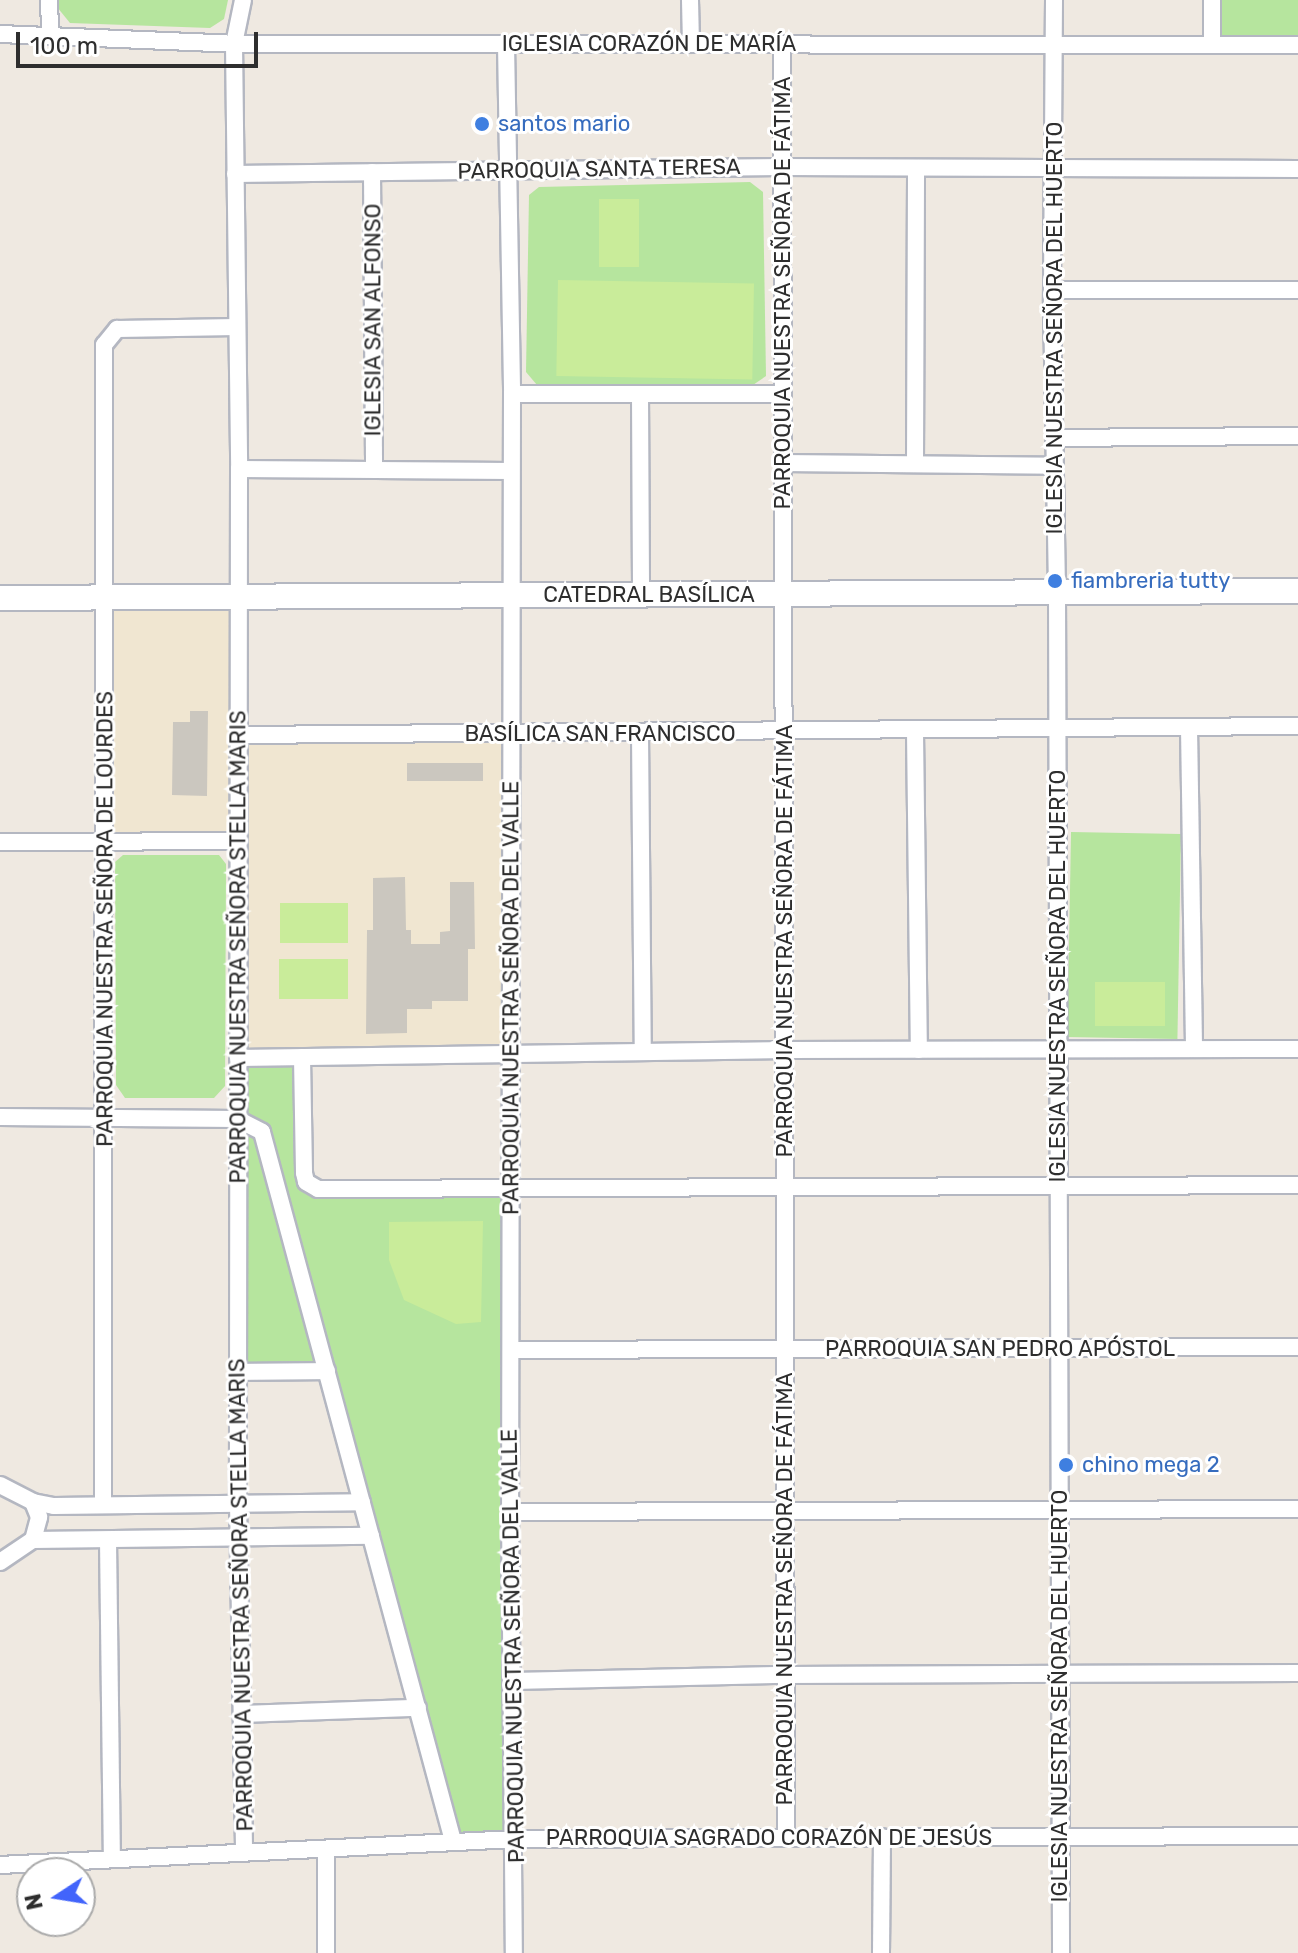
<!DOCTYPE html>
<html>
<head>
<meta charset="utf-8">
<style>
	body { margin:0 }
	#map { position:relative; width:1298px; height:1953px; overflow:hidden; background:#efe9e1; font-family:Rubik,sans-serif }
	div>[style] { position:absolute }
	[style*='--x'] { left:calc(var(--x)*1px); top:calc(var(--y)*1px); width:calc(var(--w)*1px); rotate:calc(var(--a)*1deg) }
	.education>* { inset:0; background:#f0e6d1; transform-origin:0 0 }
	.green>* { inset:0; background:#b6e59e; transform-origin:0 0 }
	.pitch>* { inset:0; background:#c9ec9a; transform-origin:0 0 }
	.building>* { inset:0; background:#cbc7bf; transform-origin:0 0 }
	.roads { filter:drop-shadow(2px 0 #b4b7c1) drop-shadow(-2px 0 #b4b7c1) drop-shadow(0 2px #b4b7c1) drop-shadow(0 -2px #b4b7c1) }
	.street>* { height:16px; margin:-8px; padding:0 8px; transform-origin:8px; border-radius:8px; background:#fff }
	.secondary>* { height:24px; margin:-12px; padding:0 12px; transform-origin:12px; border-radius:12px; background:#fff }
	.dots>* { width:22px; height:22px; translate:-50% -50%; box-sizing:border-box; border:4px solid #fff; border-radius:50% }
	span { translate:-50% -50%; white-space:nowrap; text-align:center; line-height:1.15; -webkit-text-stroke:6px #fff; paint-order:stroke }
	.street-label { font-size:22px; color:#2e2e2e }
	.shop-label { font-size:22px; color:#366cbe }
	.left { translate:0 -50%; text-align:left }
	.north { position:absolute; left:16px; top:1857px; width:80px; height:80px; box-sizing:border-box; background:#fff; border:2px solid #ababab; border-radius:50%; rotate:258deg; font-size:22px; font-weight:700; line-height:32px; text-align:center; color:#2e2e2e }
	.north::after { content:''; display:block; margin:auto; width:28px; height:36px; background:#4264fb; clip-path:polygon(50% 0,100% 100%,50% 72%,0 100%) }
	.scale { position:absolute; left:16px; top:32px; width:242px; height:36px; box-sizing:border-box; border:4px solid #2e2e2e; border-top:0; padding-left:10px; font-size:24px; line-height:28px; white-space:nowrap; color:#2e2e2e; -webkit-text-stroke:6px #fff; paint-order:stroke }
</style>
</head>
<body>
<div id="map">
	<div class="education">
		<i style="left:107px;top:597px;width:131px;height:244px;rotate:1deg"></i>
		<i style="left:509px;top:735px;width:318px;height:270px;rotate:89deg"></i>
	</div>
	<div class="green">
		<i style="clip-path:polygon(57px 0,228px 0,224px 19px,210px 28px,70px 23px,57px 7px)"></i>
		<i style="left:1213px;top:0;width:85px;height:44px"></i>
		<i style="clip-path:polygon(750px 182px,763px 192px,766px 376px,753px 385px,537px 385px,526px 372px,529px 195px,539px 187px)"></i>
		<i style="left:1181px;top:834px;width:205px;height:110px;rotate:91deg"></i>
		<i style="clip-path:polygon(123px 855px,219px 855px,226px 864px,225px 1086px,214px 1098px,125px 1098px,116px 1085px,115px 862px)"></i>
		<i style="clip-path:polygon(239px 1058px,301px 1058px,306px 1183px,512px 1190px,514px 1837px,454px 1840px,327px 1371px,238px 1372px)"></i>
	</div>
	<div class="pitch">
		<i style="left:599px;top:199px;width:40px;height:68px"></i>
		<i style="left:558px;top:280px;width:196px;height:96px;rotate:1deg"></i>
		<i style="left:280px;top:903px;width:68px;height:40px"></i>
		<i style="left:279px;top:959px;width:69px;height:40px"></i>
		<i style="left:1095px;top:982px;width:70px;height:44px"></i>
		<i style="clip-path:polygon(483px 1221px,481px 1322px,456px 1324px,404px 1300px,389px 1260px,389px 1222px)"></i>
	</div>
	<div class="building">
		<i style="clip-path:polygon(190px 711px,208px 711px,207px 796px,172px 795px,173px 722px,190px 722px)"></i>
		<i style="left:407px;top:763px;width:76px;height:18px"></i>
		<i style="clip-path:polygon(405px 877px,406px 930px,411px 930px,411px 944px,440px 944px,440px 932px,450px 931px,450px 882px,474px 882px,475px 949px,468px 949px,468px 1001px,432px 1001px,432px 1009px,407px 1009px,407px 1033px,366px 1034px,367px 930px,373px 930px,373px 878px)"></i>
	</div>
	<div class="roads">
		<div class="street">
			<i style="--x:49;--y:0;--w:36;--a:88"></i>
			<i style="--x:243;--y:0;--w:45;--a:101.6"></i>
			<i style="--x:234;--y:44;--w:425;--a:89.3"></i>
			<i style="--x:239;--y:469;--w:1034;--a:90.06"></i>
			<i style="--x:238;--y:1503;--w:347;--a:89"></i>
			<i style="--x:690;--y:0;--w:44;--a:88.7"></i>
			<i style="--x:1054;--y:0;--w:303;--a:90.4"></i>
			<i style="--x:1052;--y:303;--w:290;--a:89"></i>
			<i style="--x:1057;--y:593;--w:1360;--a:89.83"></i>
			<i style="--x:1212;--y:0;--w:45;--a:90"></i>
			<i style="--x:0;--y:34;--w:234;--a:2.4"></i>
			<i style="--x:234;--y:44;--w:1064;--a:0.05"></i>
			<i style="--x:506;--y:44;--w:350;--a:89"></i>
			<i style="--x:512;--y:394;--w:1118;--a:90.1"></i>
			<i style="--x:510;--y:1512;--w:441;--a:89.5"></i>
			<i style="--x:782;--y:44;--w:1793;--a:89.87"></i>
			<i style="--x:372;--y:172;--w:296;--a:89.6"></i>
			<i style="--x:235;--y:174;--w:547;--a:-0.73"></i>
			<i style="--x:782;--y:167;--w:516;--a:0.22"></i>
			<i style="--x:1052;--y:290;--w:246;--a:0"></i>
			<i style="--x:512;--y:394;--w:270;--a:0"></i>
			<i style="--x:640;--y:395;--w:200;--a:89.7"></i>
			<i style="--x:1054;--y:438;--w:244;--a:-0.5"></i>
			<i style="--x:783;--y:463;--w:272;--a:0.6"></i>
			<i style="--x:915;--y:464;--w:296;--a:-89.8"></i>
			<i style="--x:239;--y:469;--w:272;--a:0.4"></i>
			<i style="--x:1189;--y:727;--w:322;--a:89.1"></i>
			<i style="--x:915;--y:732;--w:318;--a:89.3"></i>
			<i style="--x:640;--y:733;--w:319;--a:89.5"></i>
			<i style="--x:238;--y:735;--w:1060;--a:-0.49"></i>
			<i style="--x:0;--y:842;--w:238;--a:-0.2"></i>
			<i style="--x:302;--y:1057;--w:116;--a:89"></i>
			<i style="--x:304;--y:1173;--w:9;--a:77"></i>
			<i style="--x:306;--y:1182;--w:14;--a:30"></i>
			<i style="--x:318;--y:1189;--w:980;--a:-0.23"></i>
			<i style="--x:238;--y:1058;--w:548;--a:-0.84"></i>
			<i style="--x:786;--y:1050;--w:512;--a:-0.11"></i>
			<i style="--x:0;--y:1117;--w:237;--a:0.5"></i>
			<i style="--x:237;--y:1119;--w:28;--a:27"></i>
			<i style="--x:262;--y:1132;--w:734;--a:74.92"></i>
			<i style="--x:511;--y:1350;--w:787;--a:-0.22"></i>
			<i style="--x:238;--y:1372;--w:89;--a:-0.6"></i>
			<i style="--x:0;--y:1485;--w:37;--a:27"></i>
			<i style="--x:33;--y:1502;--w:21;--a:11"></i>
			<i style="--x:54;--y:1506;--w:308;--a:-0.7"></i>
			<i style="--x:103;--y:1505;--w:1160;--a:-89.95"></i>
			<i style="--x:104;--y:345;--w:21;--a:-51"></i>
			<i style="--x:117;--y:329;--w:120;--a:-1"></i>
			<i style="--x:510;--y:1512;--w:788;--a:-0.22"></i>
			<i style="--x:33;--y:1540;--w:338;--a:-0.7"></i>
			<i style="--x:108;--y:1540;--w:318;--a:89.3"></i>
			<i style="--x:0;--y:1562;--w:40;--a:-34"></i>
			<i style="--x:33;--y:1540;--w:24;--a:-75"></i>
			<i style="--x:39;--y:1517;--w:16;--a:-112"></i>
			<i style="--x:513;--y:1681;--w:273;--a:-1.3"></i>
			<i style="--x:786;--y:1675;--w:512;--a:-0.22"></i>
			<i style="--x:242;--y:1714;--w:176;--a:-2"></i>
			<i style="--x:0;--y:1865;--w:516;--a:-2.89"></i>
			<i style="--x:515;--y:1839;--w:783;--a:-0.22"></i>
			<i style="--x:326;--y:1953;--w:104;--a:-90"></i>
			<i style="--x:881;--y:1953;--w:116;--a:-89.5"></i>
		</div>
		<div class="secondary">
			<i style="--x:0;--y:598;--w:1298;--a:-0.31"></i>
		</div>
	</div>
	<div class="dots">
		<i style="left:482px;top:124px;background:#3f7fe0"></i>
		<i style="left:1055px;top:581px;background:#3f7fe0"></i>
		<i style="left:1066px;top:1465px;background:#3f7fe0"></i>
	</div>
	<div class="street-label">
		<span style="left:649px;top:44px">IGLESIA CORAZÓN DE MARÍA</span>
		<span style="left:599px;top:169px;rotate:-1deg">PARROQUIA SANTA TERESA</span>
		<span style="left:783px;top:293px;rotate:-90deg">PARROQUIA NUESTRA SEÑORA DE FÁTIMA</span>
		<span style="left:373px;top:320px;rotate:-90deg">IGLESIA SAN ALFONSO</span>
		<span style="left:1055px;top:328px;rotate:-90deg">IGLESIA NUESTRA SEÑORA DEL HUERTO</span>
		<span style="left:649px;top:595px">CATEDRAL BASÍLICA</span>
		<span style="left:600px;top:734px">BASÍLICA SAN FRANCISCO</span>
		<span style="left:105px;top:919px;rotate:-90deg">PARROQUIA NUESTRA SEÑORA DE LOURDES</span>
		<span style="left:785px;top:941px;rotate:-90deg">PARROQUIA NUESTRA SEÑORA DE FÁTIMA</span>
		<span style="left:238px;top:947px;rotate:-90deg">PARROQUIA NUESTRA SEÑORA STELLA MARIS</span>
		<span style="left:1058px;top:976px;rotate:-90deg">IGLESIA NUESTRA SEÑORA DEL HUERTO</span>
		<span style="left:511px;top:998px;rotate:-90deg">PARROQUIA NUESTRA SEÑORA DEL VALLE</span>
		<span style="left:1000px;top:1349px">PARROQUIA SAN PEDRO APÓSTOL</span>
		<span style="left:785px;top:1589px;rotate:-90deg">PARROQUIA NUESTRA SEÑORA DE FÁTIMA</span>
		<span style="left:241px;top:1595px;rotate:-91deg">PARROQUIA NUESTRA SEÑORA STELLA MARIS</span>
		<span style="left:513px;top:1646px;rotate:-91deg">PARROQUIA NUESTRA SEÑORA DEL VALLE</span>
		<span style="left:1060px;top:1696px;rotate:-90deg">IGLESIA NUESTRA SEÑORA DEL HUERTO</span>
		<span style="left:769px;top:1838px">PARROQUIA SAGRADO CORAZÓN DE JESÚS</span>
	</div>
	<div class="shop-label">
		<span class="left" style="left:498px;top:124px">santos mario</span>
		<span class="left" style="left:1071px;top:581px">fiambreria tutty</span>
		<span class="left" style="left:1082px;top:1465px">chino mega 2</span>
	</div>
	<div class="north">N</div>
	<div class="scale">100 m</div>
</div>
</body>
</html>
